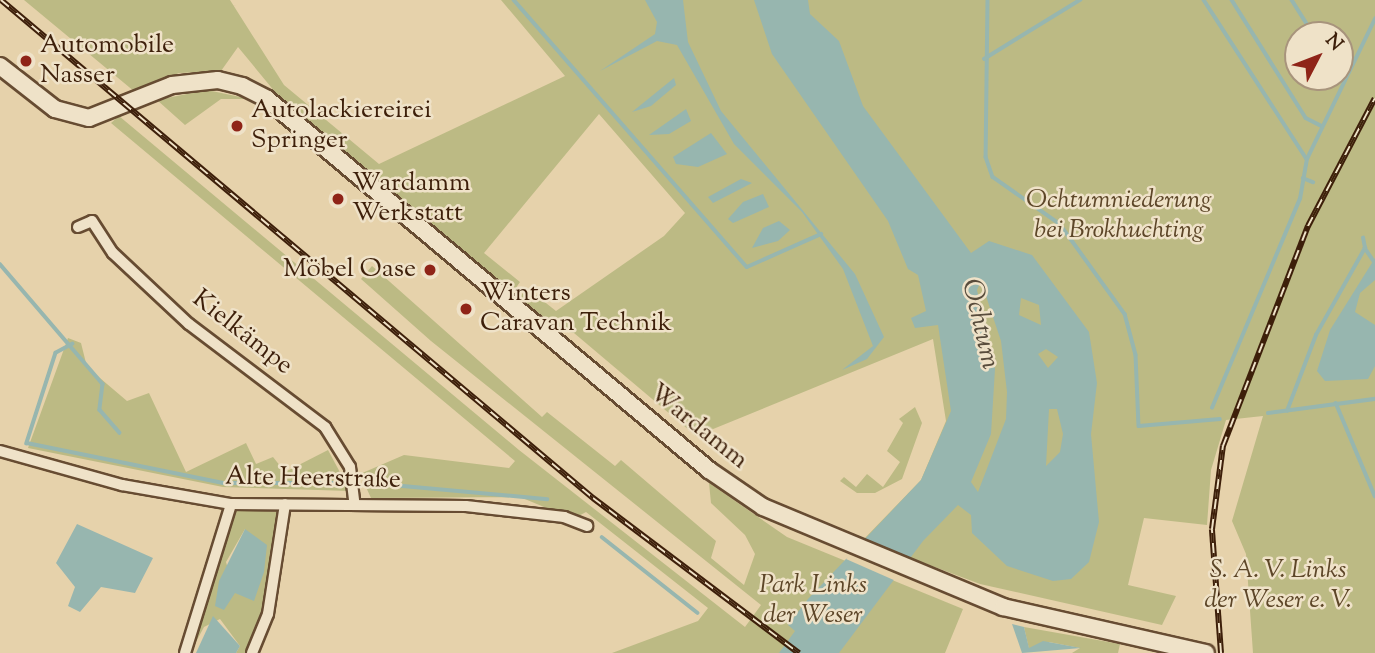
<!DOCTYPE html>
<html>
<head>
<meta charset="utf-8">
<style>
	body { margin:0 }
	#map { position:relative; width:1375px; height:653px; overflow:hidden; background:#e6d2ab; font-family:"Sorts Mill Goudy",serif }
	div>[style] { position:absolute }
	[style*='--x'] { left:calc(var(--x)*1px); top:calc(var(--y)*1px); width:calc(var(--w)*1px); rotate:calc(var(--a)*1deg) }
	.green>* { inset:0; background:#bcba84 }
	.water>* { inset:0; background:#97b6af }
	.pier>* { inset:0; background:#e6d2ab }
	.stream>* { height:3.5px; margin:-1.75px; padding:0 1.75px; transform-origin:1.75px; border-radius:1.75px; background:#97b6af }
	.roads { filter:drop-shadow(2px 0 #674c32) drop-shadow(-2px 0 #674c32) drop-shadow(0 2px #674c32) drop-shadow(0 -2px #674c32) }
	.street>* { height:10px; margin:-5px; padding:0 5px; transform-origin:5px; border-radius:5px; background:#efe2c8 }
	.secondary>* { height:16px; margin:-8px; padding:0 8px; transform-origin:8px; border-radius:8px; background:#efe2c8 }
	.rail>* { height:6px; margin-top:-3px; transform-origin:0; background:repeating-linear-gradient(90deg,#efe2c8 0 10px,#3d1f0a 0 20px); box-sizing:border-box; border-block:2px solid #3d1f0a }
	.dots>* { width:19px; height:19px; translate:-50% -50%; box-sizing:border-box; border:4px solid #efe2c8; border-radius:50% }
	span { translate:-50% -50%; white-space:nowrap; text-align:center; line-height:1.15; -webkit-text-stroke:5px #efe2c8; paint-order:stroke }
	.poi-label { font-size:26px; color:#3d1f0a }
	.left { translate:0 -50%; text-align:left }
	.right { translate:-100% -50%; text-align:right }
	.park-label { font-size:26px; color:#5d4628; font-style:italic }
	.street-label { font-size:26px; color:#3d1f0a }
	.water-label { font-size:28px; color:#584c3c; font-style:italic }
	.north { position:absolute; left:1284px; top:21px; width:70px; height:70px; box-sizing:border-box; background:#efe2c8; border:2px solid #a8947c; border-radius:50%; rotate:48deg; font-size:19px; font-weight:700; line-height:28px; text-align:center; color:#3d1f0a }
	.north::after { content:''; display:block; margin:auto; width:24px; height:32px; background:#8f2418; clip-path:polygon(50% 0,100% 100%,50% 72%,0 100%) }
</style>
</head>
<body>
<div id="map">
	<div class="green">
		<i style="clip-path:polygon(evenodd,24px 0,230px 0,284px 85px,379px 164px,565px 76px,501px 0,1375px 0,1375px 653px,1253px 653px,1246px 554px,1232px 521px,1263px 416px,1226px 420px,1211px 470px,1207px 525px,1144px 518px,1128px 585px,1176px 596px,1162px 625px,980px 584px,863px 540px,921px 480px,946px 421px,933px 339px,696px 436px,574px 333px,558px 330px,519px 298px,527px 288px,556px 311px,664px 236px,685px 213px,599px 114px,484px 253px,520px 282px,513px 292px,280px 98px,238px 47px,221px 71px,179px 73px,135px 92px,24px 0,1298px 35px,1340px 35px,1340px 77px,1298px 77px,1298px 35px)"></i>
		<i style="clip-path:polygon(207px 90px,250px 99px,221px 99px,185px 125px,157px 100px)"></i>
		<i style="clip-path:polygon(119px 116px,519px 450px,745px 627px,761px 605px,431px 341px,361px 279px,372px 266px,542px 417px,547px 412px,615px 466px,621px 460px,716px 541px,711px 558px,744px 585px,755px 554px,745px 535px,711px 503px,709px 483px,787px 537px,963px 609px,945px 653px,612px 653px,698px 621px,708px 608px,586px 512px,573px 519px,520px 497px,371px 498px,360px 474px,404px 455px,509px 468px,515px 461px,111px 123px)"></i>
		<i style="clip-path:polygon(68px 338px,81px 343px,87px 367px,127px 401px,149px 393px,186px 472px,246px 443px,256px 464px,273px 457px,285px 472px,328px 450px,350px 491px,223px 487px,28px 448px)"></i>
		<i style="clip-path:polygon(915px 407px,922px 423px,902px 479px,875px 493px,857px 493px,840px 481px,844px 477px,856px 487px,867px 474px,883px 487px,900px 462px,887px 451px,903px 423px,899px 419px)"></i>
		<i style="clip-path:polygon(evenodd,237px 509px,280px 512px,264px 611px,245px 653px,236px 653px,240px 646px,220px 619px,204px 627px,190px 653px,237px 509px,245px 529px,241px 593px,235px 593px,226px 562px,245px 529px)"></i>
		<i style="clip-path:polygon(1024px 627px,1120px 644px,1118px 653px,1072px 653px,1080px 648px,1049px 642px,1029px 649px)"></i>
	</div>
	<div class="water">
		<i style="clip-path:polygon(645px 0,683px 0,688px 42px,721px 111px,855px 274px,884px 337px,867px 359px,842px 370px,873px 346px,843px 269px,802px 212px,734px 144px,677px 45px,657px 41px,600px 71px,655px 34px,657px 22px)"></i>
		<i style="clip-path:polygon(evenodd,754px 0,808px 0,810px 14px,839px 41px,863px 106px,971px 253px,989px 241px,1032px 255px,1089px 332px,1097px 383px,1091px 434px,1099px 522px,1089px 562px,1071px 579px,1053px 581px,1007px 566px,972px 533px,971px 515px,958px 505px,923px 541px,839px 653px,779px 653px,795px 631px,788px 625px,808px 599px,921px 480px,951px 411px,938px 325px,915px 328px,911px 318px,926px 311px,918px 275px,908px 269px,888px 221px,772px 54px,754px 0,981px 281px,1001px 341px,1007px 392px,1006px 419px,978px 492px,971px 482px,991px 434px,995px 369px,977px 290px,981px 281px,754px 0,1021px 298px,1039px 305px,1041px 325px,1019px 315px,1021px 298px,754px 0,1046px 349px,1058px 357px,1048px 368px,1038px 354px,1046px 349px,754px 0,1049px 409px,1057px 409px,1063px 434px,1060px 452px,1046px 466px,1049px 409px)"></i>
		<i style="clip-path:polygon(674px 78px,676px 85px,651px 106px,632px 112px)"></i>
		<i style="clip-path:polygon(686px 109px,691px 121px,669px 134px,649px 135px)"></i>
		<i style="clip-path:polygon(711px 133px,727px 154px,698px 167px,676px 164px,673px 157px)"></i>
		<i style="clip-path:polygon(741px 179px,752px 183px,713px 203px,708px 197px)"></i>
		<i style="clip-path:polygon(763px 194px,769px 207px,733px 223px,728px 219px,743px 202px)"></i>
		<i style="clip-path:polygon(779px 221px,790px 230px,778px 241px,752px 248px,763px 228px)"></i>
		<i style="clip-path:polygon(1375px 258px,1375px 280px,1360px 293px,1355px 312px,1375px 325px,1375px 366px,1368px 379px,1325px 381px,1317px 371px,1330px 330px)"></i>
		<i style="clip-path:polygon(77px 524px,153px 558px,135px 593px,101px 587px,80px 612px,68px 606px,75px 587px,56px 563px)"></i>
		<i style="clip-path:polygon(245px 529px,267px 545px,264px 572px,254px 601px,235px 593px,224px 610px,215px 606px,219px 581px)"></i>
		<i style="clip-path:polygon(213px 616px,240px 646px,236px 653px,196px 653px)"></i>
		<i style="clip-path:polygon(1012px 624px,1024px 627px,1029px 648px,1043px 641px,1081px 648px,1022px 653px)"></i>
	</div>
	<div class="pier">
		<i style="clip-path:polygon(860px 539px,913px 559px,896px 581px,846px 559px)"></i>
	</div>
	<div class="stream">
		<i style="--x:514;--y:0;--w:354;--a:48.9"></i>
		<i style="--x:747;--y:267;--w:81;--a:-24"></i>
		<i style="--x:988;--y:0;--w:157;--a:90.7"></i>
		<i style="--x:986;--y:157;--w:21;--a:71"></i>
		<i style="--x:993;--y:177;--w:82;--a:35"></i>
		<i style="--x:1060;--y:224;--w:111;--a:54.2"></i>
		<i style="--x:1125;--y:314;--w:42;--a:75"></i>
		<i style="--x:1136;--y:355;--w:71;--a:87.6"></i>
		<i style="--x:1139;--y:426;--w:81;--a:-4.9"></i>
		<i style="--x:1204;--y:0;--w:189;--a:57.1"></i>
		<i style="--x:1232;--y:0;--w:139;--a:57.9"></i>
		<i style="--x:1306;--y:118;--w:18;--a:27"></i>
		<i style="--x:1292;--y:0;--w:41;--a:57.8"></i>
		<i style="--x:984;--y:59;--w:113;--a:-31.6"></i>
		<i style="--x:1303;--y:178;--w:11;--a:22"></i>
		<i style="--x:1365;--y:248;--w:18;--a:56"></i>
		<i style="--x:0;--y:264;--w:158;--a:49.4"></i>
		<i style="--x:103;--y:384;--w:26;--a:97"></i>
		<i style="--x:100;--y:410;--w:30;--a:49"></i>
		<i style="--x:73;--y:344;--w:19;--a:152"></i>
		<i style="--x:56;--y:353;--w:95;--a:107.9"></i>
		<i style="--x:27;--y:443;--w:200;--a:11.5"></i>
		<i style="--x:223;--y:483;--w:119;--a:0"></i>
		<i style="--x:1336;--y:403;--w:101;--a:67.2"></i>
		<i style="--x:1212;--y:408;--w:227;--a:-67.2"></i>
		<i style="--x:1300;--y:199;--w:41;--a:-80.1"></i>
		<i style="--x:1307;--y:159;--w:156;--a:-64.1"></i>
		<i style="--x:1287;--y:411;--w:81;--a:-69.1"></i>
		<i style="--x:1316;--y:335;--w:100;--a:-60.6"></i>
		<i style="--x:1365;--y:248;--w:10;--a:-101"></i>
		<i style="--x:1268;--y:413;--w:108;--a:-7.5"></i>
		<i style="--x:370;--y:483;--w:178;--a:5.2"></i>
		<i style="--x:602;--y:537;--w:122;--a:38.4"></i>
	</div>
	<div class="roads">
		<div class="street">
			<i style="--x:78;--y:227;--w:15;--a:-23"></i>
			<i style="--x:92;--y:221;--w:38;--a:57"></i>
			<i style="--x:113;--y:253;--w:104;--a:43.1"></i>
			<i style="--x:189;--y:324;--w:171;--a:37.1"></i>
			<i style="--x:325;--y:427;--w:47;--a:58"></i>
			<i style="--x:350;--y:467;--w:34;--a:83"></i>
			<i style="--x:0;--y:451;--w:127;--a:15.6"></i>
			<i style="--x:122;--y:485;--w:111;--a:9.9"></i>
			<i style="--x:231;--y:504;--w:235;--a:0.5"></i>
			<i style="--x:466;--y:506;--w:99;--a:6.4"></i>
			<i style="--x:564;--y:517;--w:25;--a:21"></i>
			<i style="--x:185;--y:653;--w:156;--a:-72.8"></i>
			<i style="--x:252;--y:653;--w:42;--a:-67.7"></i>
			<i style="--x:268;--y:614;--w:111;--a:-81.2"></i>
		</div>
		<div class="secondary">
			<i style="--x:0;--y:66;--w:70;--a:38"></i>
			<i style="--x:55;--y:109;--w:35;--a:15"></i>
			<i style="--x:89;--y:118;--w:89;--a:-21.7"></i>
			<i style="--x:172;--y:85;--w:46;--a:-6.2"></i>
			<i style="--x:218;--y:80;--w:25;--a:14"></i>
			<i style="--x:242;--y:86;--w:28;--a:27"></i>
			<i style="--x:267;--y:99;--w:577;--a:40.01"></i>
			<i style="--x:709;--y:470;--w:65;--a:34.4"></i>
			<i style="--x:763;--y:507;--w:260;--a:22.6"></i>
			<i style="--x:1003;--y:607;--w:208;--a:12.8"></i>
		</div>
	</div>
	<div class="rail">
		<i style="--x:1;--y:0;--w:774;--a:40.07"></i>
		<i style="--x:593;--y:498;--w:258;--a:37"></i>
		<i style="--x:1221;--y:653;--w:124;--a:-94.2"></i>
		<i style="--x:1212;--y:529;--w:84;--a:-82.5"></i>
		<i style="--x:1223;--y:446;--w:236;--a:-68.9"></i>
		<i style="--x:1308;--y:226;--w:144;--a:-62.4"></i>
	</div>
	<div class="dots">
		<i style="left:26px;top:61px;background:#8f2418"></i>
		<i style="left:237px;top:126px;background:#8f2418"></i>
		<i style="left:338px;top:199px;background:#8f2418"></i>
		<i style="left:430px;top:270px;background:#8f2418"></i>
		<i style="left:466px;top:309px;background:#8f2418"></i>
	</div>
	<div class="poi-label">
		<span class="left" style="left:40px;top:61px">Automobile<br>Nasser</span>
		<span class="left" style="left:251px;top:126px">Autolackiereirei<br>Springer</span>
		<span class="left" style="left:352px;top:199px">Wardamm<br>Werkstatt</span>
		<span class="right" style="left:416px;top:270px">Möbel Oase</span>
		<span class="left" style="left:480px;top:309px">Winters<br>Caravan Technik</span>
	</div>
	<div class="park-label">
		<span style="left:1119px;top:216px">Ochtumniederung<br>bei Brokhuchting</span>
		<span style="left:1278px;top:586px">S. A. V. Links<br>der Weser e. V.</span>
		<span style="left:813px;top:601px">Park Links<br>der Weser</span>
	</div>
	<div class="street-label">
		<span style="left:242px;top:333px;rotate:38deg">Kielkämpe</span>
		<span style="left:698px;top:427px;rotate:39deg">Wardamm</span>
		<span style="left:313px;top:479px;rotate:1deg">Alte Heerstraße</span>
	</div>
	<div class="water-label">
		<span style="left:980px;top:324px;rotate:77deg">Ochtum</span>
	</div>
	<div class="north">N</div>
</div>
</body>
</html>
